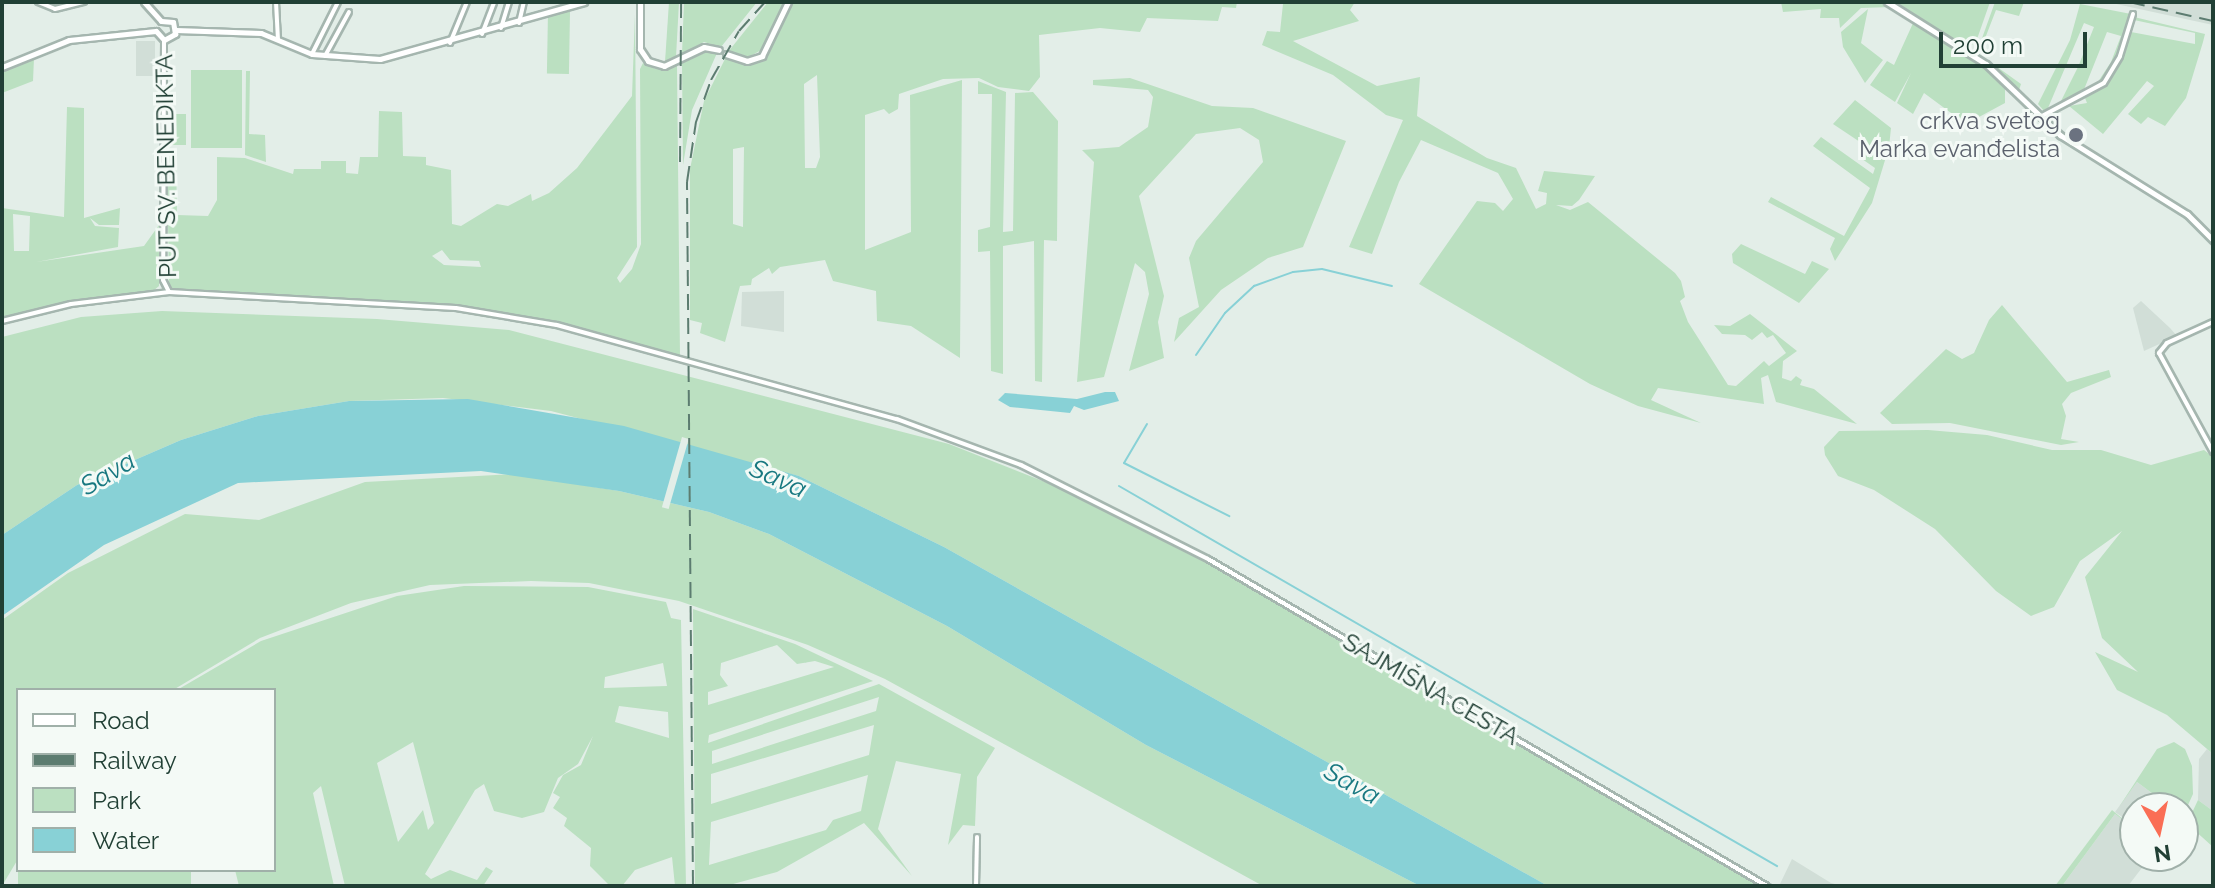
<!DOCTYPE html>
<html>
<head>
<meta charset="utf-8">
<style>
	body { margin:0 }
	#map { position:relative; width:2215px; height:888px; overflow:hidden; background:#e3eee8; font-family:Raleway,sans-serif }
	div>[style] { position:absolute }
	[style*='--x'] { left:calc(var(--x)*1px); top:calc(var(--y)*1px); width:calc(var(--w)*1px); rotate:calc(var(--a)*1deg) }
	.built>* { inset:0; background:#d1ded7; transform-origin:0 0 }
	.green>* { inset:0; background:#bbe0c1; transform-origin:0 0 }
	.water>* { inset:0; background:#88d1d6 }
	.pier>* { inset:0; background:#e3eee8; transform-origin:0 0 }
	.stream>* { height:2px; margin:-1px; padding:0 1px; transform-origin:1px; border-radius:1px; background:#88d1d6 }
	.roads { filter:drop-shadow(2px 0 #a5b6af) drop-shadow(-2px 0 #a5b6af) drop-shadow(0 2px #a5b6af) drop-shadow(0 -2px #a5b6af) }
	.minor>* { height:4px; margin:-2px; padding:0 2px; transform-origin:2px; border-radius:2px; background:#fff }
	.tertiary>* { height:5px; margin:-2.5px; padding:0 2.5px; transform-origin:2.5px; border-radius:2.5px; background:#fff }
	.secondary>* { height:5px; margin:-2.5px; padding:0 2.5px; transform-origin:2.5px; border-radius:2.5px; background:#fff }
	.rail>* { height:2px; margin-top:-1px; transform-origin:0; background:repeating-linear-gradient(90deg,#5c7c70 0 16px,transparent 0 24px) }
	.dots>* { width:22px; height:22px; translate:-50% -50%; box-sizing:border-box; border:4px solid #f4faf6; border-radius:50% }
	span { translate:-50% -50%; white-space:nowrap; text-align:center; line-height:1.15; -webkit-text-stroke:6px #f4faf6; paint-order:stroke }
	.worship-label { font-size:24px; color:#5b616d }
	.right { translate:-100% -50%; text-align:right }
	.street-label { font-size:24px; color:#214035 }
	.water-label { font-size:26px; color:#187880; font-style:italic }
	.frame { position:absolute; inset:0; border:4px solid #214035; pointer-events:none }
	.legend { position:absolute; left:16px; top:688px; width:260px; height:184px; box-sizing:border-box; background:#f4faf6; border:2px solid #a0b0a9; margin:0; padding:10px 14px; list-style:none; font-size:24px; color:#214035 }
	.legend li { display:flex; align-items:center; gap:16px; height:40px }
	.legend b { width:40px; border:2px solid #a0b0a9 }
	.north { position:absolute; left:2119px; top:792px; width:80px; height:80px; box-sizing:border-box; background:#f4faf6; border:2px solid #a0b0a9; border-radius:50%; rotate:171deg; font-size:22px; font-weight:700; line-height:32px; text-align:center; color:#214035 }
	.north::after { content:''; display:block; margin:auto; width:28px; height:36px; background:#fa6e55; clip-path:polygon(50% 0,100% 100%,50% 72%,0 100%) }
	.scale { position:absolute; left:1939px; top:32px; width:148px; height:36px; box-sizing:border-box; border:4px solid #214035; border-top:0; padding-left:10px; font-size:24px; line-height:28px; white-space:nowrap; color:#214035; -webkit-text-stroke:6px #f4faf6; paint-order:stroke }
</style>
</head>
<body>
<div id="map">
	<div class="built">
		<i style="clip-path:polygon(2107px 2px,2213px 2px,2213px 25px)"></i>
		<i style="left:136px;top:41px;width:19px;height:35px"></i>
		<i style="clip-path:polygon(784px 291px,784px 332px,741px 326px,742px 292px)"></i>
		<i style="clip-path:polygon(2141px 301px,2170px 328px,2177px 336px,2144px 351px,2133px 308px)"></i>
		<i style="clip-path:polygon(2207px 749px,2213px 754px,2213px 811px,2198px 800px,2199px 759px)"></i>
		<i style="clip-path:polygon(2137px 782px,2157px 797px,2149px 808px,2135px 808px,2135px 826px,2115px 812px)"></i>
		<i style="clip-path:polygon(2115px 814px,2135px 829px,2135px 856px,2151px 856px,2128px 886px,2062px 886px)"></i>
		<i style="clip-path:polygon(1792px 859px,1831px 883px,1843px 886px,1779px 886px)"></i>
	</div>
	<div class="green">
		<i style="clip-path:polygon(669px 2px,679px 2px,676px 57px,665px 62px)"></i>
		<i style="clip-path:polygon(684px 2px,757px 2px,721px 47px,704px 42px,682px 54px)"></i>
		<i style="clip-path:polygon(768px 2px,784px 2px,765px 48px,747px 58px,728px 52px)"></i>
		<i style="clip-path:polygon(evenodd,791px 2px,1237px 2px,1236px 8px,1222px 7px,1218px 21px,1147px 18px,1140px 32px,1100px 28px,1039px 35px,1040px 77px,1029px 91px,998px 87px,979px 78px,943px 79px,899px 94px,898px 109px,889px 114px,884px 109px,865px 115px,865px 250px,911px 232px,910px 95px,962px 80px,960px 358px,911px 326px,877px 321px,876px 291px,833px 281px,825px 260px,780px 267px,772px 274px,769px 268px,752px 279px,751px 285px,740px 286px,725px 342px,700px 333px,702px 323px,690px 320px,690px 169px,704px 101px,726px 57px,744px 65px,764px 60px,791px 2px,817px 75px,820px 157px,816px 168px,805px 168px,804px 84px,817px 75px,791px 2px,744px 147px,743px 226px,743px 227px,733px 224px,733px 149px,744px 147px)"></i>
		<i style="clip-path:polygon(1273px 2px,1355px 2px,1350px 10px,1359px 21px,1293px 41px,1377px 86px,1420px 77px,1417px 116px,1487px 158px,1516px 168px,1536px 209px,1546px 204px,1547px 193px,1538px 191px,1544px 171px,1595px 176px,1579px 200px,1572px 206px,1556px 205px,1570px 210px,1588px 202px,1675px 273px,1681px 281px,1685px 297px,1680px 301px,1688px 322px,1728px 385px,1736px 386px,1764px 361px,1769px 366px,1786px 353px,1773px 335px,1767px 338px,1762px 332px,1752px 340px,1745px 335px,1722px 334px,1714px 325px,1730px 326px,1750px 314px,1797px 351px,1783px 361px,1782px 378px,1791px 381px,1796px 376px,1802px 380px,1800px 385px,1814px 389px,1857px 424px,1776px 402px,1768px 375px,1761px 378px,1764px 404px,1658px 388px,1651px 400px,1701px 423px,1638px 406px,1590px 384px,1419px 284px,1477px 201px,1495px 203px,1503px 211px,1513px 199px,1498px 173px,1421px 140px,1399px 182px,1372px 254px,1349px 247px,1403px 120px,1386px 115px,1333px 75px,1262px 45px,1267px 31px,1280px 32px,1283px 4px)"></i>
		<i style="clip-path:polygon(1781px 2px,1883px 2px,1891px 7px,1861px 8px,1840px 28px,1839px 18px,1820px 18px,1821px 9px,1783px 12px)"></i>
		<i style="clip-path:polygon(1891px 2px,1990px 2px,1976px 42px,1965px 49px)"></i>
		<i style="clip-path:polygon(1995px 2px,2024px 2px,2019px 16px,1996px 10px,1979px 54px,2021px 84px,2019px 90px,1976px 55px)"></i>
		<i style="clip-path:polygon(evenodd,2080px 4px,2131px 14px,2122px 48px,2102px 83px,2044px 111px,2038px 104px,2070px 40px,2080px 4px,2084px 23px,2094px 27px,2078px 67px,2060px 103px,2048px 108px,2084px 23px,2080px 4px,2107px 32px,2121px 36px,2111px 62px,2094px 88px,2083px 92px,2107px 32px)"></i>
		<i style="clip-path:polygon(1868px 9px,1861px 43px,1883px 60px,1865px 83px,1843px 47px,1841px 32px)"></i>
		<i style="left:570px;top:12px;width:62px;height:22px;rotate:91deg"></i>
		<i style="clip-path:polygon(evenodd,635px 14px,637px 247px,617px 278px,620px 283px,632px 269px,641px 244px,640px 69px,643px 63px,656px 69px,677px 65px,680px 356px,556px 322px,467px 306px,169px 289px,167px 156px,176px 156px,177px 215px,208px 216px,217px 200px,217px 157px,245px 158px,293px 174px,294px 169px,321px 169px,321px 161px,346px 161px,346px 173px,358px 174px,360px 157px,378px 157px,379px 111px,402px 112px,403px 156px,426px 157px,426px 165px,451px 170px,452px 224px,461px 226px,497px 204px,508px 206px,531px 194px,532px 201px,549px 193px,577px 168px,632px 96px,635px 14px,442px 250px,450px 260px,479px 261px,481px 267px,444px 265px,432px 256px,442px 250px)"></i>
		<i style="clip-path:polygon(evenodd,2134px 17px,2205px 34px,2203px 42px,2186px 98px,2165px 126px,2148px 117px,2141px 124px,2128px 114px,2154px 86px,2147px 81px,2103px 134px,2069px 106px,2087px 103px,2085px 98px,2111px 76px,2134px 17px,2134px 20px,2195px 33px,2195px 44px,2131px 32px,2134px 20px)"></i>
		<i style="clip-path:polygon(1914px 21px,2005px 83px,2005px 103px,1966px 124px,1924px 93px,1913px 114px,1897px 103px,1911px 73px,1895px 102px,1870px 85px,1887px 61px,1894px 65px)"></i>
		<i style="clip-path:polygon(711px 50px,717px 53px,692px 110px,683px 165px,682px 63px)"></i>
		<i style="clip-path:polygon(34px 58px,33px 81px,2px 93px,2px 72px)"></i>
		<i style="left:191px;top:70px;width:51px;height:78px"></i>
		<i style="clip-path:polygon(246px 71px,250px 71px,249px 134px,265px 135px,266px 162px,245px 155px)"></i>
		<i style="clip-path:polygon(1130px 78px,1212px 106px,1253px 108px,1346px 141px,1303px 247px,1268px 258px,1221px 290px,1174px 342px,1179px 318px,1199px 307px,1189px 258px,1196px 241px,1263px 162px,1259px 140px,1240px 128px,1196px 134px,1139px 196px,1164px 296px,1158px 322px,1164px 358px,1129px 371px,1149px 294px,1145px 272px,1135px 263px,1104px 377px,1077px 382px,1094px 162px,1082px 150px,1119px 147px,1148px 127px,1153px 97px,1148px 90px,1093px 85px,1093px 80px)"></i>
		<i style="clip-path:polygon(978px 81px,1006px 92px,1003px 232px,1013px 231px,1015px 93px,1033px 92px,1058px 121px,1057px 241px,1044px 240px,1042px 382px,1035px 381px,1034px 241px,1003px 246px,1003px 374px,991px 371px,990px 251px,978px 252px,978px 230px,990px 227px,992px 94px,978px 94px)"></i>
		<i style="clip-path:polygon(1855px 100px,1891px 128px,1889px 147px,1872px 203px,1835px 261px,1830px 249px,1835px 238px,1768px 202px,1771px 197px,1844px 236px,1870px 188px,1813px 146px,1821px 137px,1873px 174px,1875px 168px,1862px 159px,1869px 148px,1833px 124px)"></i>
		<i style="clip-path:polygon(evenodd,67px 107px,84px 108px,84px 218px,120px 208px,119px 225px,99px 225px,90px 218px,95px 226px,119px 228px,118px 247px,36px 262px,144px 246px,159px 225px,159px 286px,153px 291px,80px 299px,2px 317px,2px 208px,64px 217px,67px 107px,13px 214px,30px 216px,29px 251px,14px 251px,13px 214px)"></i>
		<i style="left:171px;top:114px;width:15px;height:31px"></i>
		<i style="clip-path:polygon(1741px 244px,1805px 274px,1812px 261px,1829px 269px,1799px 303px,1733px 263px,1732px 254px)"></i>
		<i style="clip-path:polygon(2002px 305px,2067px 382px,2109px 370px,2111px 377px,2071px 393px,2062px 404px,2066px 416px,2061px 439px,2079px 442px,2061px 445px,1950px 423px,1892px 424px,1880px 413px,1946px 349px,1962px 359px,1974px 353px,1989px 320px)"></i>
		<i style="clip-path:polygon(162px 311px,377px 319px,509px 330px,949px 444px,1086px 498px,1206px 560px,1761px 886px,1548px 886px,944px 547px,799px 476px,551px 411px,443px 398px,349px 401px,258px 416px,181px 440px,77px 485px,2px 535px,2px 337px,81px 317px)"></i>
		<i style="clip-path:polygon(1928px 430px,1987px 435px,2052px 450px,2101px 450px,2151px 465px,2204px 450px,2213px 457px,2213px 754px,2167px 715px,2117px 690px,2095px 652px,2138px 672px,2102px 638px,2085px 577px,2122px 531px,2080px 561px,2054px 607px,2031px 616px,1996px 591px,1935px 529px,1874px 490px,1838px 476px,1825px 455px,1824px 447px,1839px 431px)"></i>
		<i style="clip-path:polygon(514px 474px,619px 491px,709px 512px,769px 534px,947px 626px,1146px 745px,1420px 886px,1263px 886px,885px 679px,808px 645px,679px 601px,589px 583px,531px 581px,430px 585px,351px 603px,260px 638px,173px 690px,18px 690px,18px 859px,2px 886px,2px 620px,68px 573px,185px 514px,259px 520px,365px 482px)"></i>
		<i style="clip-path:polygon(evenodd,464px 586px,588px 587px,666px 602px,671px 618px,681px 620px,686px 886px,675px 886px,672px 857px,635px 870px,622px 886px,610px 886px,590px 866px,591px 848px,564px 826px,567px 818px,553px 808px,560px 797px,553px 793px,563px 775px,581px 765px,593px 736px,578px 764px,558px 778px,544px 812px,522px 818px,494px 811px,484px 784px,475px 790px,425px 874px,431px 879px,450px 870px,477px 880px,486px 867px,493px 871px,483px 886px,345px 886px,321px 786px,313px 793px,334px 886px,239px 886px,235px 870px,274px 870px,274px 690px,177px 690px,261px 641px,397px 596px,464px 586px,663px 663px,667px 686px,604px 688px,605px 677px,663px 663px,464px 586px,619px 706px,668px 712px,669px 738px,615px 722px,619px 706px,464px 586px,413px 742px,434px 823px,428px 830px,423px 810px,398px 842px,377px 763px,413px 742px)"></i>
		<i style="clip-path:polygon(evenodd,693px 609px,795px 644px,873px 681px,709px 735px,708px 743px,879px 684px,995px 748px,977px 777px,975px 826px,963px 825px,948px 845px,961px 774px,896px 761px,878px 829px,912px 876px,864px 823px,777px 872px,726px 886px,695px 886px,693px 609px,777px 645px,797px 664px,815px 661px,834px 667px,708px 705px,708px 692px,728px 686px,720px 675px,721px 663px,777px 645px,693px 609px,879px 697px,876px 711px,712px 764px,712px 751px,879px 697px,693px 609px,874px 725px,869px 755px,711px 804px,711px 774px,874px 725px,693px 609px,868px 775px,861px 811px,833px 820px,826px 830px,709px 865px,711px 822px,868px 775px)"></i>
		<i style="clip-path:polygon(2174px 742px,2185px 749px,2192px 766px,2193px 794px,2184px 814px,2183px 808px,2172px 808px,2137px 782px,2119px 807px,2157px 749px)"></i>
		<i style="clip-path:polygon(2198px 800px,2213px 811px,2213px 847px,2192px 828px,2183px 832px)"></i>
		<i style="clip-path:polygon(2112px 810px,2135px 829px,2115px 814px,2062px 886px,2055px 886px)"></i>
		<i style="left:18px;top:869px;width:173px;height:20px"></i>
	</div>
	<div class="water">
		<i style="clip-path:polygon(1105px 392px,1115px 392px,1119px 401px,1084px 410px,1074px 406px,1070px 413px,1010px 407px,998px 400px,1005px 393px,1077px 399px)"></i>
		<i style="clip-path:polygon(468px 399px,624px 426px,799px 476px,944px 547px,1548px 886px,1420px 886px,1146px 745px,947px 626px,769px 534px,709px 512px,619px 491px,481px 471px,238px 483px,104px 545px,2px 616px,2px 535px,77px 485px,181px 440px,258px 416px,349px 401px)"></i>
	</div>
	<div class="pier">
		<i style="left:682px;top:437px;width:7px;height:73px;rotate:16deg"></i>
	</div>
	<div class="stream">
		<i style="--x:1196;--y:355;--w:51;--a:-55.4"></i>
		<i style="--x:1225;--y:313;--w:40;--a:-43"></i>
		<i style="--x:1254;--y:286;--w:41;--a:-19.7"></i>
		<i style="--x:1293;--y:272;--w:29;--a:-6"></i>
		<i style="--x:1322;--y:269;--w:72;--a:13.7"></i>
		<i style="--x:1147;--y:424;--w:45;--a:120.5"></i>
		<i style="--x:1124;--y:463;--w:118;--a:26.8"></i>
		<i style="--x:1119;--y:486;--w:760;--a:30.01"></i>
	</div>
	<div class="roads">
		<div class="minor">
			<i style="--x:38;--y:2;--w:18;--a:22"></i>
			<i style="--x:55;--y:9;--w:30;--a:-14"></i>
			<i style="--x:276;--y:2;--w:38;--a:87"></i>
			<i style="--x:519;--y:23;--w:22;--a:-77"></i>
			<i style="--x:501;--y:28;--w:27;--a:-73"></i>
			<i style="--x:482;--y:34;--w:34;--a:-69"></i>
			<i style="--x:164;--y:40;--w:240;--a:90.2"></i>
			<i style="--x:163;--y:280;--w:13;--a:63"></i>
			<i style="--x:450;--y:43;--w:44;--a:-67.5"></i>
			<i style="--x:312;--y:54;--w:58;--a:-63.4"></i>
			<i style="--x:325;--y:56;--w:50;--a:-61.4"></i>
			<i style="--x:2042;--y:116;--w:70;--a:-28"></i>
			<i style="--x:2104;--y:83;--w:31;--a:-59"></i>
			<i style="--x:2120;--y:56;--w:44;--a:-72.8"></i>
			<i style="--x:2;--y:321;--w:71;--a:-13.8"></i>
			<i style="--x:71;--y:304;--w:99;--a:-7"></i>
			<i style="--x:169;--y:292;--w:287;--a:3.2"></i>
			<i style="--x:456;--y:308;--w:102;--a:9.6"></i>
			<i style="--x:557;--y:325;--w:353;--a:15.5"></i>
			<i style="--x:897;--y:419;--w:132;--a:20.4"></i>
			<i style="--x:1021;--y:465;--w:209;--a:26.7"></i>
			<i style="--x:1208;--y:559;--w:648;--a:30.33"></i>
			<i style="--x:2213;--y:322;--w:51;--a:155.5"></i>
			<i style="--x:2167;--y:343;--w:13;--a:129"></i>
			<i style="--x:2159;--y:353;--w:113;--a:61.4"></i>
			<i style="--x:976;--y:886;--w:49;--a:-88.8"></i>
		</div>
		<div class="tertiary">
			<i style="--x:144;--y:2;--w:25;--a:48"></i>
			<i style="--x:156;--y:31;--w:12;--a:48"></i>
			<i style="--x:164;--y:40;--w:13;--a:-29"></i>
			<i style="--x:175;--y:34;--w:12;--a:-99"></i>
			<i style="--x:173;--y:22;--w:12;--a:-175"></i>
			<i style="--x:2;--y:67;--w:72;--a:-21.9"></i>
			<i style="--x:69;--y:40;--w:87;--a:-5.9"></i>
		</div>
		<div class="secondary">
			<i style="--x:640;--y:2;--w:47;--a:90"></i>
			<i style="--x:640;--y:49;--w:14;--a:56"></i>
			<i style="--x:648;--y:61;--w:17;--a:17"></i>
			<i style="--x:664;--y:66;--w:44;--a:-25.4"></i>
			<i style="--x:704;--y:47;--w:15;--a:11"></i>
			<i style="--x:1887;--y:2;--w:117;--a:32.1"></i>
			<i style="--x:1986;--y:64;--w:103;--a:43.8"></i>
			<i style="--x:2060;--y:135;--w:150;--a:31.9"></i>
			<i style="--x:2187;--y:214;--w:37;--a:45"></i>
			<i style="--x:176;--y:30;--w:85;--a:2"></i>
			<i style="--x:261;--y:33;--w:55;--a:22.4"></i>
			<i style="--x:312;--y:54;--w:68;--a:4.2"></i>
			<i style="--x:380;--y:59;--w:212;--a:-15.6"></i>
			<i style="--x:726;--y:54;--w:22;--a:18"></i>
			<i style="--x:747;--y:61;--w:16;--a:-18"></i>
			<i style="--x:762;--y:56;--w:60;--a:-64.3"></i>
		</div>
	</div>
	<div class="rail">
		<i style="--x:2129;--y:2;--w:86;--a:12.7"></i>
		<i style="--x:680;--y:162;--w:160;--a:-89.6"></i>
		<i style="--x:693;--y:886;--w:704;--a:-90.49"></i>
		<i style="--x:687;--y:182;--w:61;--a:-81.5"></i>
		<i style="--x:696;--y:122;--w:45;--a:-70.3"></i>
		<i style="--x:711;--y:80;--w:56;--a:-60.3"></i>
		<i style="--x:739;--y:31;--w:39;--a:-48"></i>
	</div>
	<div class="dots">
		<i style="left:2076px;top:135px;background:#6b7280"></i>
	</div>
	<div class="worship-label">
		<span class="right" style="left:2060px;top:135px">crkva svetog<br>Marka evanđelista</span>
	</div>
	<div class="street-label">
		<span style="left:166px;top:166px;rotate:-91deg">PUT SV. BENEDIKTA</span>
		<span style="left:1431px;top:689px;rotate:30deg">SAJMIŠNA CESTA</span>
	</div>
	<div class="water-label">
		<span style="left:108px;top:474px;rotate:-31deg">Sava</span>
		<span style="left:778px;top:479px;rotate:24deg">Sava</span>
		<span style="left:1352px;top:784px;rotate:29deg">Sava</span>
	</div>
	<div class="frame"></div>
	<ul class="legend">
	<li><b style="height:10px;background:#fff"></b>Road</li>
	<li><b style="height:10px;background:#5c7c70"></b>Railway</li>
	<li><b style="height:22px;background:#bbe0c1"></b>Park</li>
	<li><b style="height:22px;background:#88d1d6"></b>Water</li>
	</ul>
	<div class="north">N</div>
	<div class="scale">200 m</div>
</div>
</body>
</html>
